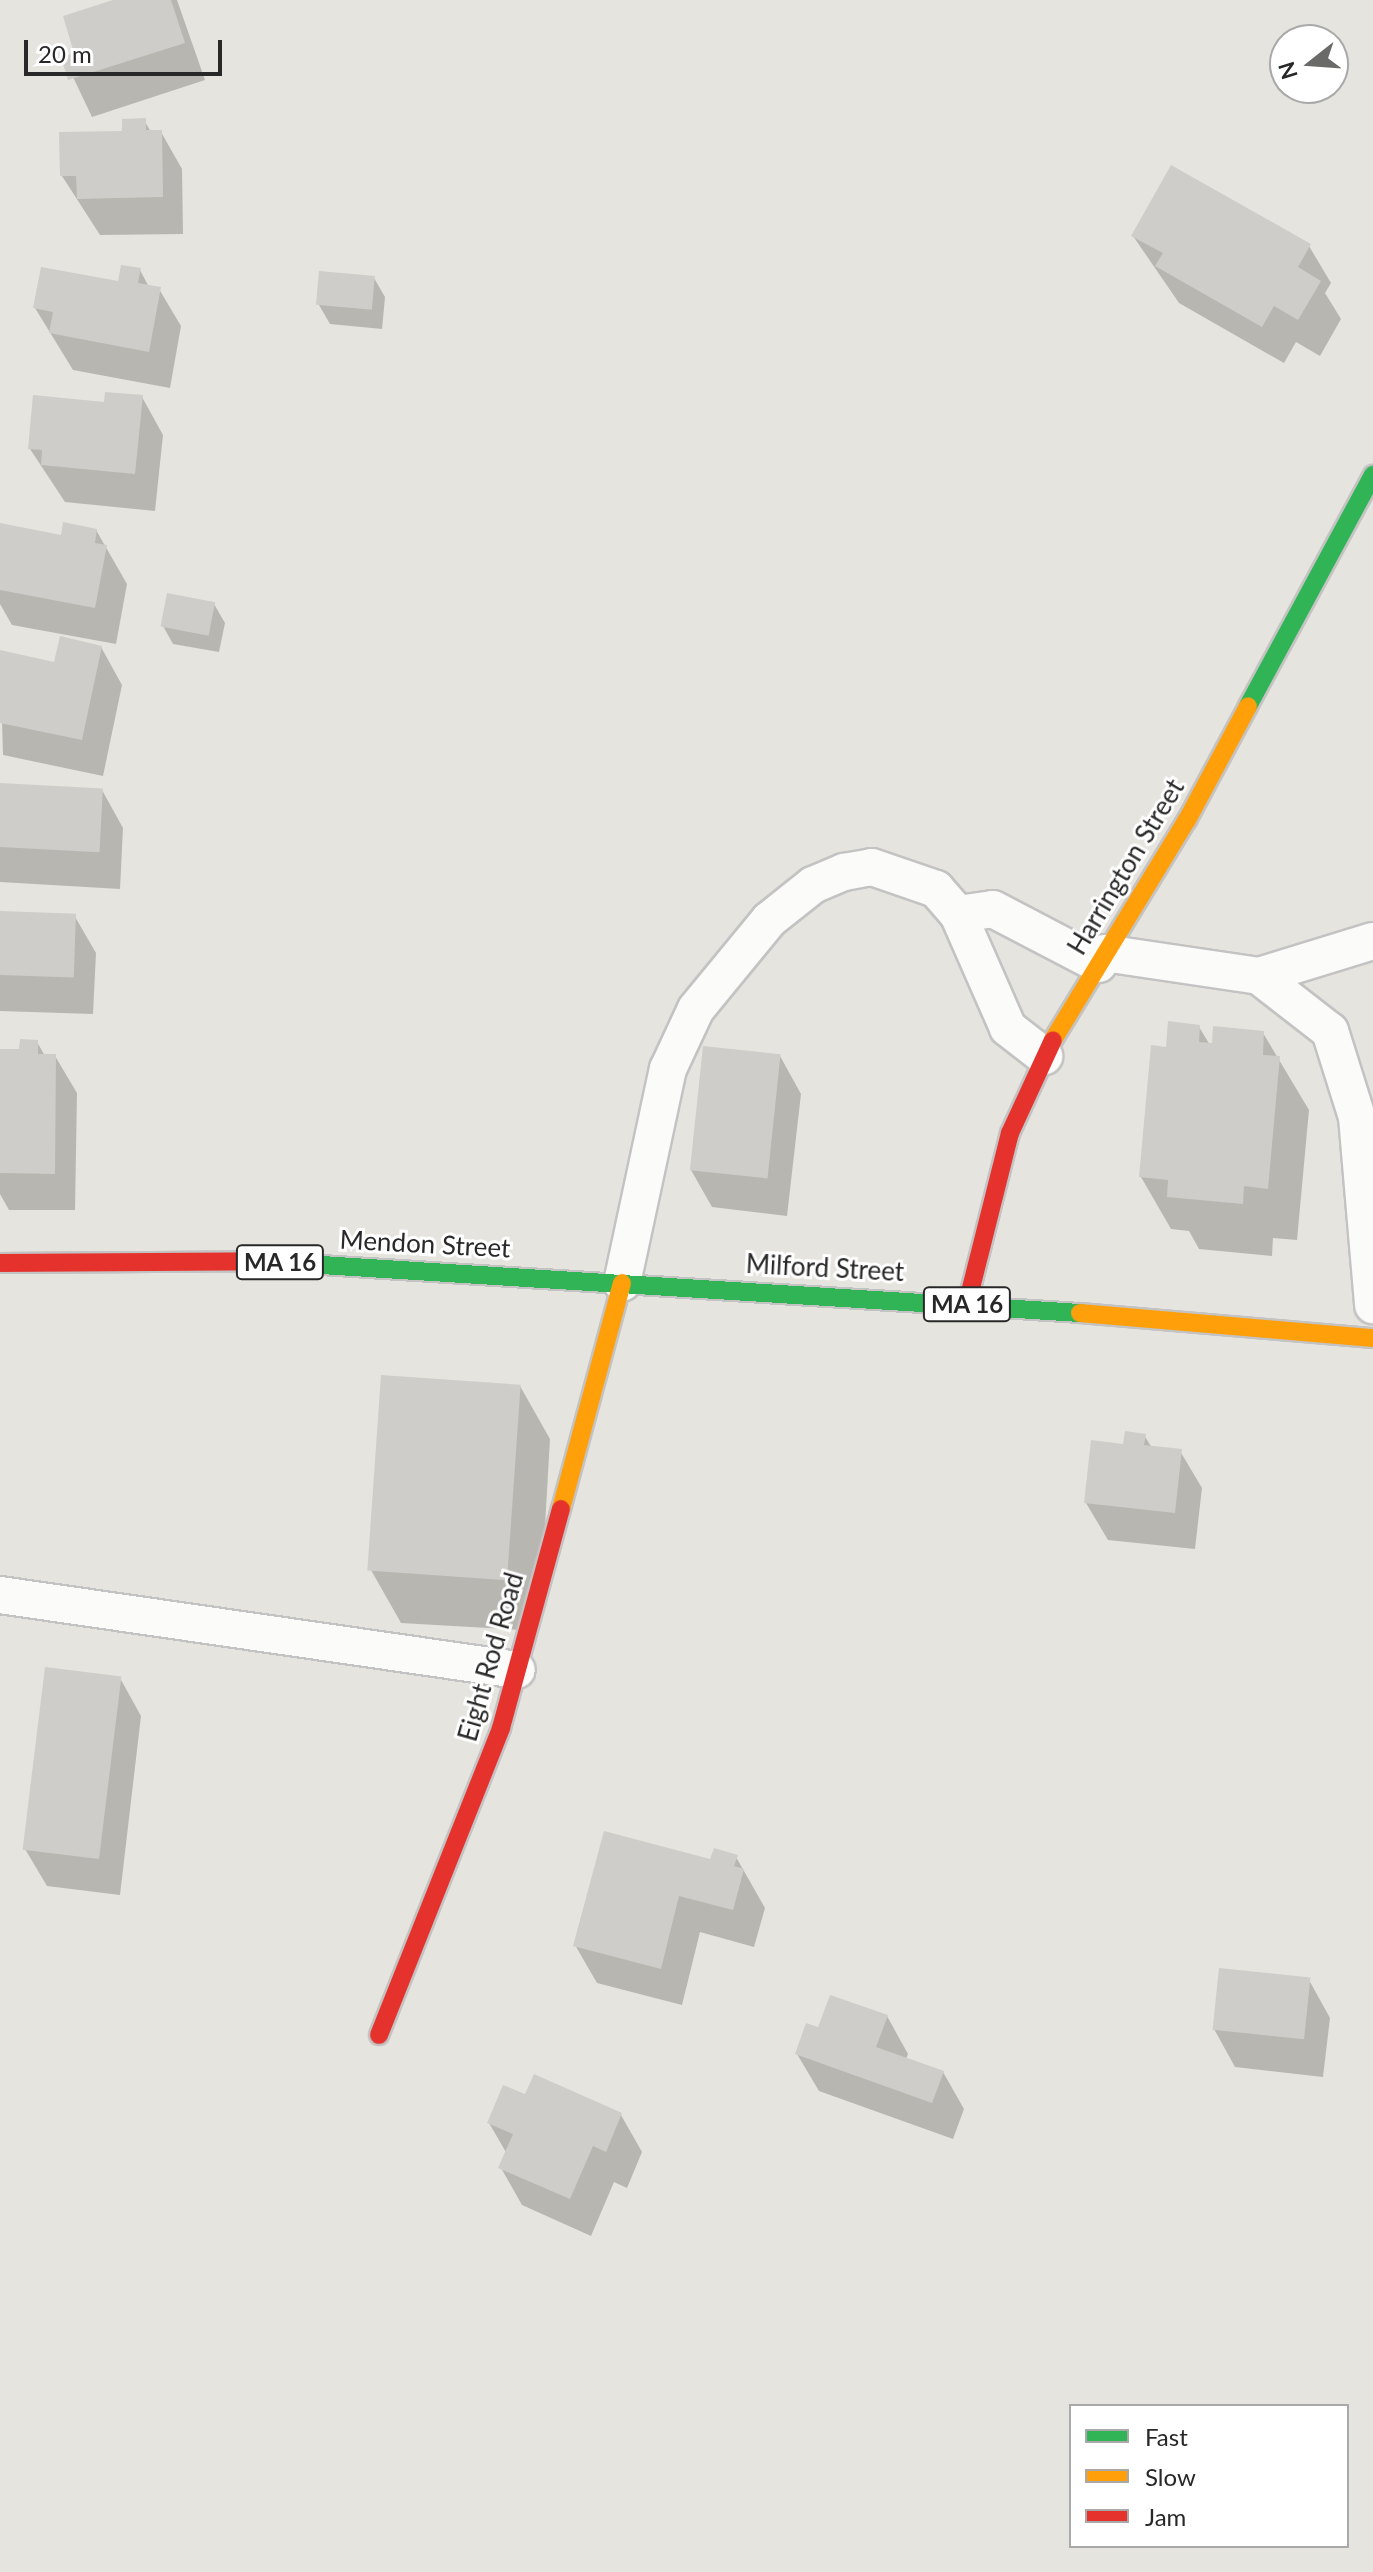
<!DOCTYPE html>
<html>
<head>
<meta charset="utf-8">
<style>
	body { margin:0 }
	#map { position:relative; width:1373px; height:2572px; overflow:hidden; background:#e6e4de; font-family:Lato,sans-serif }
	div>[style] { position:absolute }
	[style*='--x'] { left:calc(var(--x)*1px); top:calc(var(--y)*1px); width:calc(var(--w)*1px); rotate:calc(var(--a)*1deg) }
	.shadow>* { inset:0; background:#0003 }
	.building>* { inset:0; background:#cfcdc9; transform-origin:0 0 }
	.roads { filter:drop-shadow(2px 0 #c4c3c3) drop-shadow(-2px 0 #c4c3c3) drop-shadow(0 2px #c4c3c3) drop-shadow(0 -2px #c4c3c3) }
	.lane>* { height:36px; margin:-18px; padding:0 18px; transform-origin:18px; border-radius:18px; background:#fbfbfa }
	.fast>* { height:18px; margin:-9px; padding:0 9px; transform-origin:9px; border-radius:9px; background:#30b455 }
	.slow>* { height:18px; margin:-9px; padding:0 9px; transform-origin:9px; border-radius:9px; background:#ff9f0a }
	.jam>* { height:18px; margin:-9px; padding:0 9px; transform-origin:9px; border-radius:9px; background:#e5322d }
	span { translate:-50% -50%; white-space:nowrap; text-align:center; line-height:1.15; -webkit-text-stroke:6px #fff; paint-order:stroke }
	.shield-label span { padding:2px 6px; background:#fff; border:2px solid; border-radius:6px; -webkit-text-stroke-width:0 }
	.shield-label { font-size:24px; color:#282828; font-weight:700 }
	.street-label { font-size:26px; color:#282828 }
	.legend { position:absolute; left:1069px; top:2404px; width:280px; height:144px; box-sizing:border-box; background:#fff; border:2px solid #a9a9a9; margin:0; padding:10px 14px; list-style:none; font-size:24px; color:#282828 }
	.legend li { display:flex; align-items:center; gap:16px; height:40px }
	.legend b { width:40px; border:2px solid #a9a9a9 }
	.north { position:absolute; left:1269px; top:24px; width:80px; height:80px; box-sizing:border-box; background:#fff; border:2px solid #a9a9a9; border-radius:50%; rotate:253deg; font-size:22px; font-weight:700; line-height:32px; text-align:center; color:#282828 }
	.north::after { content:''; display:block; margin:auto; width:28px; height:36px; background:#6a6a68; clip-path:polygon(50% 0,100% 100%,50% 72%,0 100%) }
	.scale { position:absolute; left:24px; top:40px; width:198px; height:36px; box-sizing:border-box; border:4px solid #282828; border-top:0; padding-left:10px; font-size:24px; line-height:28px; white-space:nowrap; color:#282828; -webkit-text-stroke:6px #fff; paint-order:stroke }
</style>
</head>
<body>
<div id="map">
	<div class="shadow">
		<i style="clip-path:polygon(117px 0,177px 0,205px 80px,92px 117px,64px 58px,76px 54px)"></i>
		<i style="clip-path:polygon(144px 120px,151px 132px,161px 132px,182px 169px,183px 234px,100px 235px,62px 176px)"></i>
		<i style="clip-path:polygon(1133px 236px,1309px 246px,1331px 283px,1325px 293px,1341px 319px,1320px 356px,1296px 342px,1284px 363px,1179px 303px)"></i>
		<i style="clip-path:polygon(140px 270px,149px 287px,159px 289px,181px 326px,170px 388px,73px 370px,35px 308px,120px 284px)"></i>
		<i style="clip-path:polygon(374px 278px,385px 297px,382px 329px,330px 324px,319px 305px)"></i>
		<i style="clip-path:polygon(142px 397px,163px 435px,155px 511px,65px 502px,30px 449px,105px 405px)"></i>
		<i style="clip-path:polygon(0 525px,63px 538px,96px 530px,127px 584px,116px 644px,12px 625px,0 604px)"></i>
		<i style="clip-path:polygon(214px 604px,225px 623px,219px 652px,173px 644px,163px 626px)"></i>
		<i style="clip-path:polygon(101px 647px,122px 685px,103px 776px,3px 755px,0 652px,55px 664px)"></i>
		<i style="clip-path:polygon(0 785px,102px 790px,123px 828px,120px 889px,0 882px)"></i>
		<i style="clip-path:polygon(0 913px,74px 915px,96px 953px,93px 1014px,0 1011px)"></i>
		<i style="clip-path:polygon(1199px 1027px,1210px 1045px,1263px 1033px,1309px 1110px,1297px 1240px,1273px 1238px,1272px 1256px,1199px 1249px,1189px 1231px,1171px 1229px,1141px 1177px,1167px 1049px)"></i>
		<i style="clip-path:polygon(37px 1042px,45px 1056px,55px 1056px,77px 1093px,75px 1210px,9px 1210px,0 1194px,0 1051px,21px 1051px)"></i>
		<i style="clip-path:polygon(780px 1056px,801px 1094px,787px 1216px,712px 1207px,691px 1170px)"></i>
		<i style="clip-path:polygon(520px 1386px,550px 1439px,539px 1631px,401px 1623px,371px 1570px)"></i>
		<i style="clip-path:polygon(1144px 1435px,1152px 1448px,1180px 1451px,1202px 1488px,1195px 1549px,1108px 1540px,1086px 1503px,1125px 1446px)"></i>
		<i style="clip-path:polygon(120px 1678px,141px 1716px,120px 1895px,47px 1886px,25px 1849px)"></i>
		<i style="clip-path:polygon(736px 1857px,765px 1908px,754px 1947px,700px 1932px,682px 2005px,597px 1983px,575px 1945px,712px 1861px)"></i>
		<i style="clip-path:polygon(1309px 1980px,1330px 2018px,1323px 2077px,1235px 2067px,1214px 2029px)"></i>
		<i style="clip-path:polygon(887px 2016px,908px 2054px,906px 2059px,943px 2072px,964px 2109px,953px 2139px,819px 2091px,797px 2054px,819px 2029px)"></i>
		<i style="clip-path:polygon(621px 2115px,642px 2152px,627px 2188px,614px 2182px,591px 2236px,522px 2205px,501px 2168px,507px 2154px,489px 2123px)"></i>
	</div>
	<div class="building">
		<i style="clip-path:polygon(113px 0,171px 0,185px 43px,68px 80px,61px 57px,74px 53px,63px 16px)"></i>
		<i style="clip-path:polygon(146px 118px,146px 130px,162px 130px,163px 197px,77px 199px,76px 176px,60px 176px,59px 132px,122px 131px,122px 119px)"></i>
		<i style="clip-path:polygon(1171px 165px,1311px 244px,1298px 267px,1321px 281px,1298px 320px,1274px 306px,1262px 327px,1155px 266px,1163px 253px,1131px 236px)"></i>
		<i style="clip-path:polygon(121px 265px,141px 268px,138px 283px,161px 287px,149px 352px,49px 333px,53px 312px,33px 308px,41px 267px,118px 281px)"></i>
		<i style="left:319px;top:271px;width:56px;height:34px;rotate:5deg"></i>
		<i style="clip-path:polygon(105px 392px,143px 395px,135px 474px,41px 465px,42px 450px,28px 449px,33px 395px,104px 402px)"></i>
		<i style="clip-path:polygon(63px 522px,97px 529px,95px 543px,107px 545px,95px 608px,0 590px,0 523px,61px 535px)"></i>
		<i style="left:167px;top:593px;width:49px;height:34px;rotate:11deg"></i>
		<i style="clip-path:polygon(60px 636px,102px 646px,82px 740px,0 723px,0 650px,54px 662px)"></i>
		<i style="left:0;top:783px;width:103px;height:64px;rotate:3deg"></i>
		<i style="left:0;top:911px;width:76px;height:64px;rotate:2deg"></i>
		<i style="clip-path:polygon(1168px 1021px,1200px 1025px,1199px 1042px,1212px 1043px,1213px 1026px,1264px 1031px,1263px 1055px,1280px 1056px,1268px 1189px,1244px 1186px,1243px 1204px,1167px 1197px,1168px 1180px,1139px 1177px,1151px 1045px,1166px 1047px)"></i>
		<i style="clip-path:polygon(20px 1039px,38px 1040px,38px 1054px,56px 1054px,55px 1174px,0 1173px,0 1049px,19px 1049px)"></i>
		<i style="left:703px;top:1046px;width:78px;height:125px;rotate:6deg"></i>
		<i style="left:381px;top:1375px;width:140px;height:196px;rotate:4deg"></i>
		<i style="clip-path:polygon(1125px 1431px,1146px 1434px,1144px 1445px,1182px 1449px,1175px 1513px,1084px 1503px,1091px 1440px,1123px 1444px)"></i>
		<i style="left:45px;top:1667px;width:77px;height:184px;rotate:7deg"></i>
		<i style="clip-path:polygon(604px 1831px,710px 1859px,714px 1848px,738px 1855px,734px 1866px,744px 1869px,733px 1910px,679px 1896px,661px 1969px,573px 1946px)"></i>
		<i style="left:1219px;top:1968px;width:92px;height:62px;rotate:6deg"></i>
		<i style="clip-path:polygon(830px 1995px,888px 2015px,876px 2047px,944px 2071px,932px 2103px,795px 2054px,806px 2023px,818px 2027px)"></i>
		<i style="clip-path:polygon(534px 2074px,622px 2113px,606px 2152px,593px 2146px,570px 2199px,498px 2168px,513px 2134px,487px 2123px,503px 2085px,525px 2094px)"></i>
	</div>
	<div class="roads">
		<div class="lane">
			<i style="--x:958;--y:914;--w:35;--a:-8"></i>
			<i style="--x:993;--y:909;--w:119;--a:27.6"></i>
			<i style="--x:1104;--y:953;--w:157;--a:8.4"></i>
			<i style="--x:1259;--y:976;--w:90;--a:37.8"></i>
			<i style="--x:1330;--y:1031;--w:90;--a:72.6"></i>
			<i style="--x:1357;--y:1117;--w:189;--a:85.1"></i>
			<i style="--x:1259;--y:976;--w:119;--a:-17.1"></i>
			<i style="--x:622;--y:1283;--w:219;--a:-77.9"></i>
			<i style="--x:668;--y:1069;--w:66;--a:-65"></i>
			<i style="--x:696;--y:1009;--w:115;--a:-50.6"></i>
			<i style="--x:769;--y:920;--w:56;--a:-38.5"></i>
			<i style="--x:813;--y:885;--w:34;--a:-23"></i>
			<i style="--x:844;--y:872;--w:28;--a:-10"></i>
			<i style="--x:872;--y:867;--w:68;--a:19"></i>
			<i style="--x:936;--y:889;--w:33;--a:49"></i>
			<i style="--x:958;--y:914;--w:124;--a:66.3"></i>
			<i style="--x:1008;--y:1028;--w:46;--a:37.9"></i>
			<i style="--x:0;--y:1595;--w:522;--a:8.25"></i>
		</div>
		<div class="fast">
			<i style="--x:1248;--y:706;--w:263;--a:-61.6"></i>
			<i style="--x:258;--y:1261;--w:824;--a:3.62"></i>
		</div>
		<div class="slow">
			<i style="--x:1053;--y:1040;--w:258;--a:-58.7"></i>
			<i style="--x:1187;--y:820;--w:129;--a:-61.8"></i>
			<i style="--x:1080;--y:1313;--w:294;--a:4.9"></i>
			<i style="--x:561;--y:1509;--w:234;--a:-74.9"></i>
		</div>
		<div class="jam">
			<i style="--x:0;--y:1263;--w:258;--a:-0.4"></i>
			<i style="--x:967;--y:1304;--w:176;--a:-75.9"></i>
			<i style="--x:1010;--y:1133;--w:102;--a:-65.2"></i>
			<i style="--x:379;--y:2035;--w:330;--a:-68.3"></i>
			<i style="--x:501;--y:1728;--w:227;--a:-74.7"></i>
		</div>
	</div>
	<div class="shield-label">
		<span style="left:280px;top:1262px">MA 16</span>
		<span style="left:967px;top:1304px">MA 16</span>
	</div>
	<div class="street-label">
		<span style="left:1126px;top:867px;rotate:-59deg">Harrington Street</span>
		<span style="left:425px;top:1244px;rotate:3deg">Mendon Street</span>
		<span style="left:825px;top:1268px;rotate:3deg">Milford Street</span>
		<span style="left:491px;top:1657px;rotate:-74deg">Eight Rod Road</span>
	</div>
	<ul class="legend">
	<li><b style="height:10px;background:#30b455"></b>Fast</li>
	<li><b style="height:10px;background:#ff9f0a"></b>Slow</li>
	<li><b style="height:10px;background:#e5322d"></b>Jam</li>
	</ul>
	<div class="north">N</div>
	<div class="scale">20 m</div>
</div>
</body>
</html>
